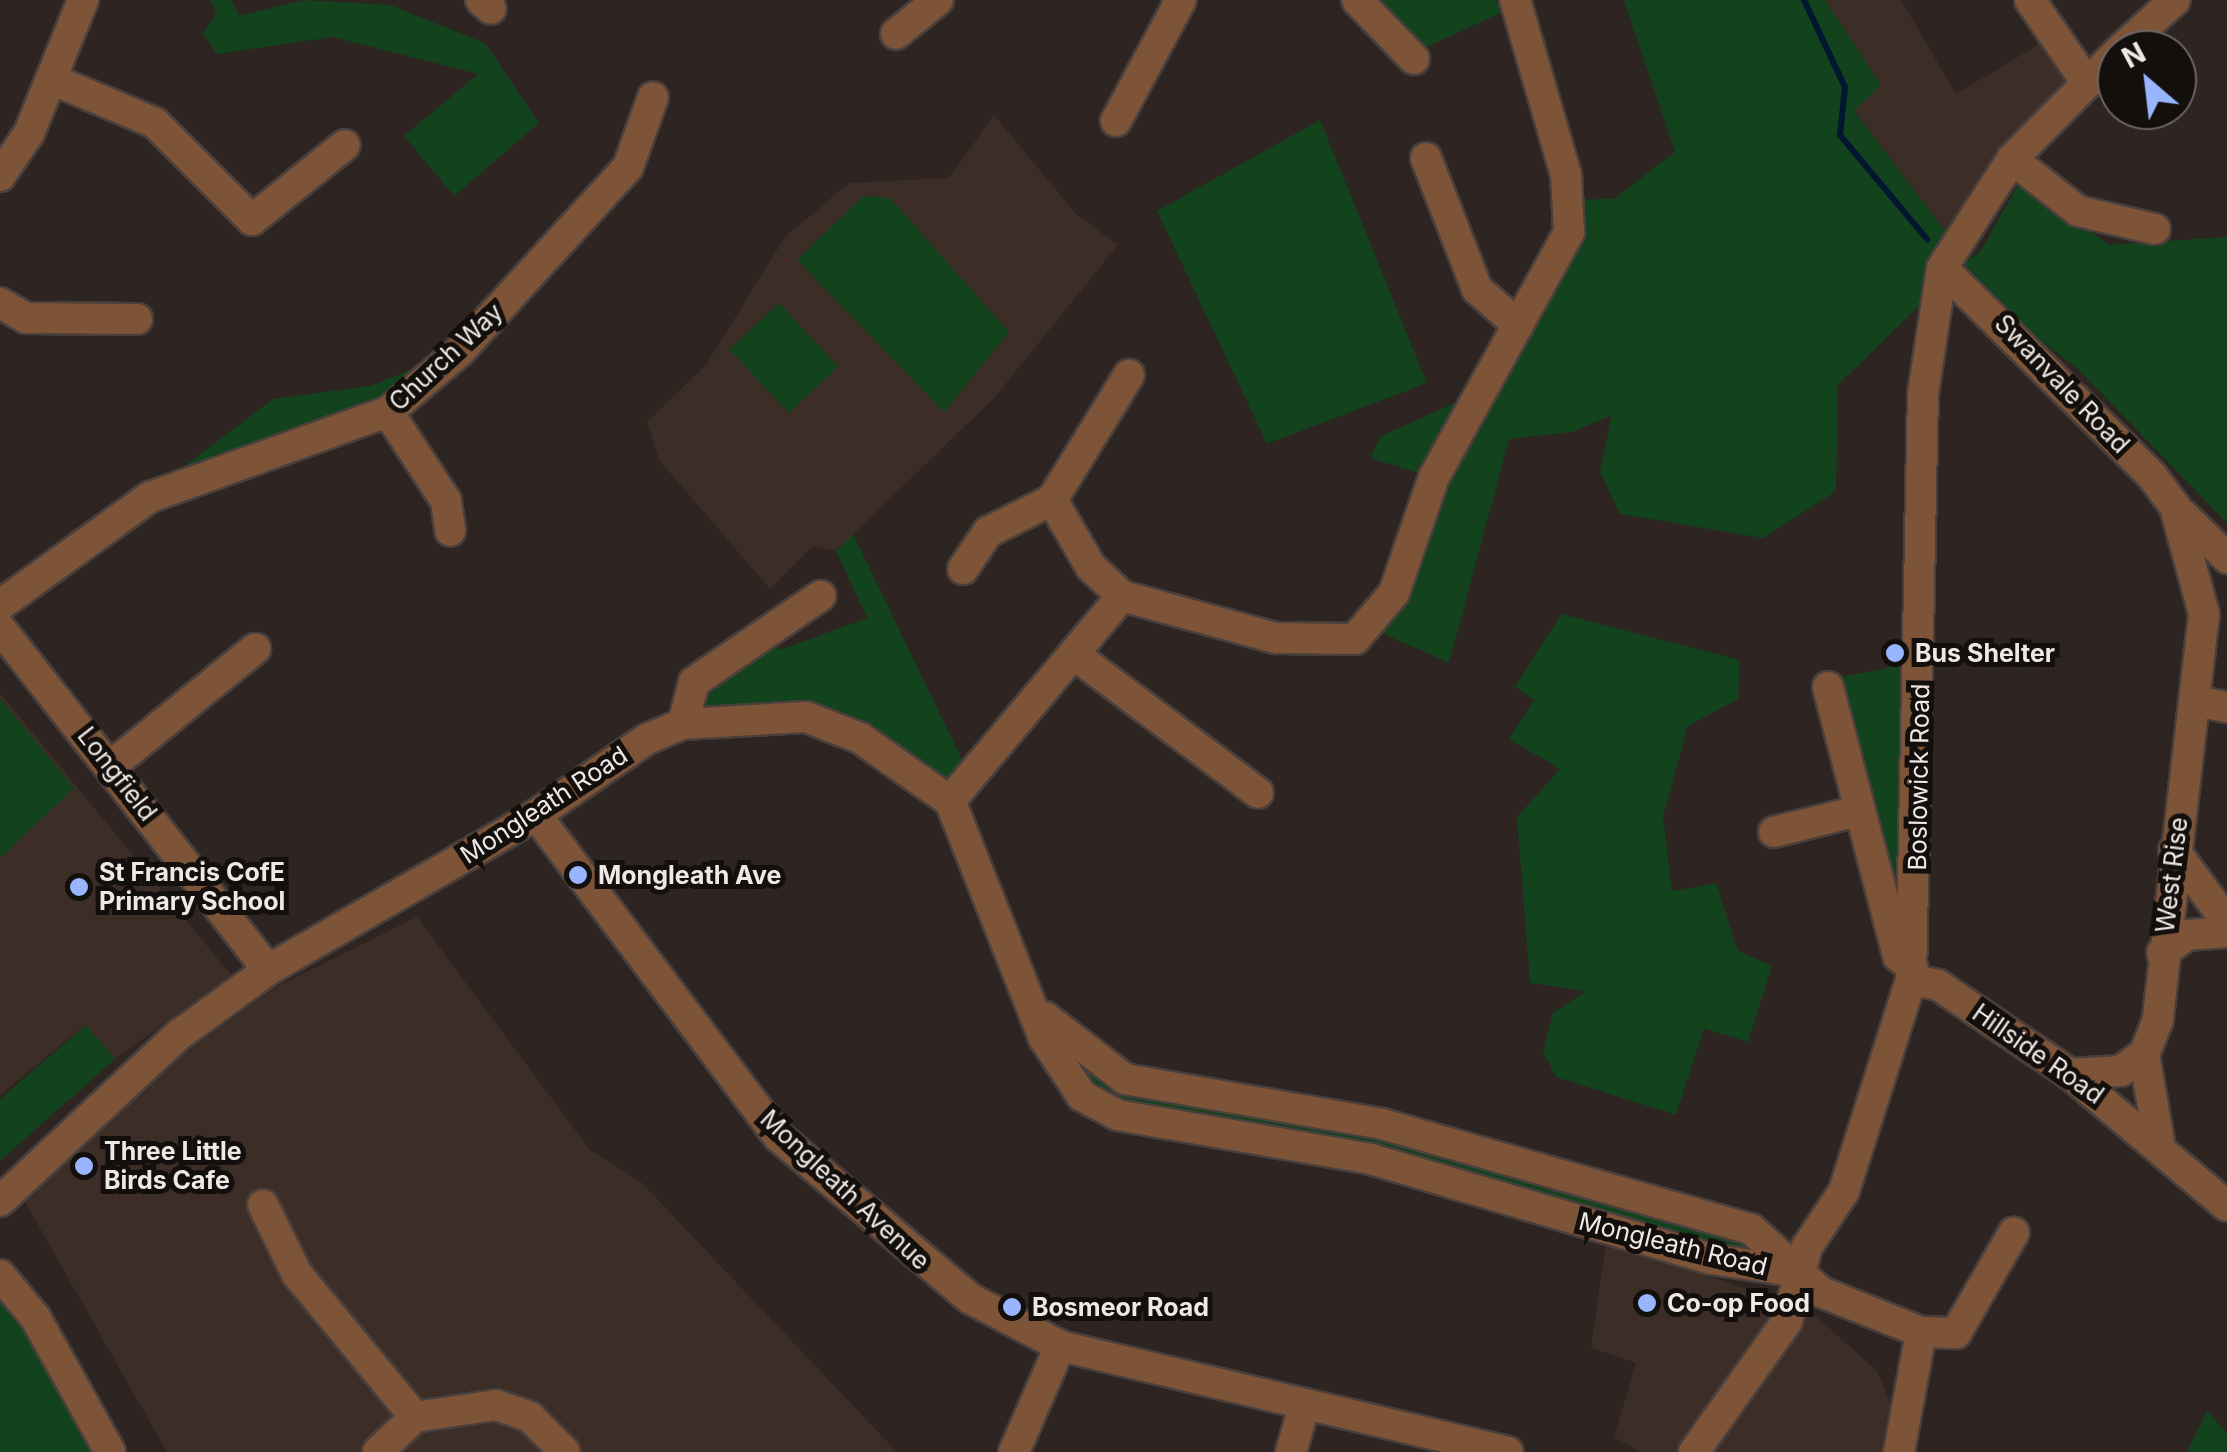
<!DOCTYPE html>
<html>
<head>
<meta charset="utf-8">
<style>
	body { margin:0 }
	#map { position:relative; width:2227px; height:1452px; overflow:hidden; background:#2e2421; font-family:Inter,sans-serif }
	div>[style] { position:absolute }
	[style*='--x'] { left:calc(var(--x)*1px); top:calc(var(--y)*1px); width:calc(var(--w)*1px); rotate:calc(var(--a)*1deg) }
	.built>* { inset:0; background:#3d2d27 }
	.green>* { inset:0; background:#12431d; transform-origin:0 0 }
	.stream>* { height:6px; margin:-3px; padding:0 3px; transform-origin:3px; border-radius:3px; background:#02162f }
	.roads { filter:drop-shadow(2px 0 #493f3c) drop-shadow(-2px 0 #493f3c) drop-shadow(0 2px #493f3c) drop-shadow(0 -2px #493f3c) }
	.minor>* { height:30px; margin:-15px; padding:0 15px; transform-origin:15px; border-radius:15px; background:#7e5438 }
	.dots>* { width:28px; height:28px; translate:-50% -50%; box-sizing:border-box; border:5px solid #130f0d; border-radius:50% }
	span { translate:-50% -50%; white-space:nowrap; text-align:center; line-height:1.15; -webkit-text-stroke:10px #130f0d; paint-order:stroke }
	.street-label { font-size:25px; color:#efe8e5 }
	.poi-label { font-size:25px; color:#efe8e5; font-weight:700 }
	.left { translate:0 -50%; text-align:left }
	.north { position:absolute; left:2097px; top:30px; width:100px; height:100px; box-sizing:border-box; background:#130f0d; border:2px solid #6b6663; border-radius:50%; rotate:332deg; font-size:28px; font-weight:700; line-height:40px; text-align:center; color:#efe8e5 }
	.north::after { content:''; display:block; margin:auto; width:35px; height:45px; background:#98b5fd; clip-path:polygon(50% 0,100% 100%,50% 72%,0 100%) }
</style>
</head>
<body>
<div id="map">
	<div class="built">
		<i style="clip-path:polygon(1825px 0,1901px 0,1956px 94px,2053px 36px,2087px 83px,1952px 240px,1854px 110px,1841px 30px)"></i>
		<i style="clip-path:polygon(994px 115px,1076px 214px,1118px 245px,995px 397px,836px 551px,813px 546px,770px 589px,659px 460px,647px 422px,706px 365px,785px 237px,849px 183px,949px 178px)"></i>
		<i style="clip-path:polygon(0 693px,231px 975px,115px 1059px,85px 1025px,0 1095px)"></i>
		<i style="clip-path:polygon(417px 917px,590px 1150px,641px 1182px,897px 1452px,167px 1452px,25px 1202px,154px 1075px,278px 986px)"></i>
		<i style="clip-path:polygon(1606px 1243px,1808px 1309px,1877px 1371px,1895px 1414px,1884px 1452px,1641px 1452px,1614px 1437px,1636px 1363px,1591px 1348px)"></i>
	</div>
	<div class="green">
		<i style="clip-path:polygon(210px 0,232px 0,239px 16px,304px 0,390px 5px,485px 43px,539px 123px,454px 196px,404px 136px,478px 74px,333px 37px,217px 54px,203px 34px,216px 14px)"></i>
		<i style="clip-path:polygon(1368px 0,1494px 0,1507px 10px,1418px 51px)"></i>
		<i style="clip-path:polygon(1624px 0,1825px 0,1881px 85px,1854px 111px,1952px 240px,1918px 307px,1838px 385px,1836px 491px,1763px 538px,1620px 514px,1600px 472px,1612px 415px,1572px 432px,1509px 439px,1449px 663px,1384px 634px,1441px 480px,1370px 458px,1381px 436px,1506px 380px,1583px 228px,1585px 200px,1615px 198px,1675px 152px)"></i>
		<i style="clip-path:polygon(1320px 120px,1427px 383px,1267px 444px,1157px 211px)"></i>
		<i style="clip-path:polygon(2021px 180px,2109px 245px,2227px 237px,2227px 523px,2076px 367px,1950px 273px,1980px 252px)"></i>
		<i style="clip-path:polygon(863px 196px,890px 198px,1009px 332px,944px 412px,797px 260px)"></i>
		<i style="left:779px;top:303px;width:87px;height:68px;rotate:47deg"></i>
		<i style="clip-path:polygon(430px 362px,377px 410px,169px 478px,273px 399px,370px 386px)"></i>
		<i style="clip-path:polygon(853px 534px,966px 768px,949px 789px,849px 719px,781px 702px,696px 715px,695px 690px,774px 640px,780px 650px,867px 618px,836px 551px)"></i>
		<i style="clip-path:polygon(1561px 614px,1740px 660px,1738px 699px,1688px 726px,1663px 816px,1672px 891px,1716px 883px,1738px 951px,1772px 966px,1748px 1042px,1704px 1028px,1676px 1115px,1556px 1077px,1543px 1051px,1553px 1013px,1586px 991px,1530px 983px,1517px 817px,1560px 769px,1509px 739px,1534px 700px,1515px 687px)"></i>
		<i style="clip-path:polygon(1911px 663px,1909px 952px,1837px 678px)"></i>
		<i style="clip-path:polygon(0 698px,74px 788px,0 858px)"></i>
		<i style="clip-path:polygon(86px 1025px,115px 1059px,0 1161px,0 1099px)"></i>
		<i style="clip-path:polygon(1058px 1045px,1750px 1236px,1782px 1264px,1119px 1107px,1089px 1091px)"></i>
		<i style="clip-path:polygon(0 1293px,25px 1324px,91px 1452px,0 1452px)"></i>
		<i style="clip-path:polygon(2207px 1411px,2227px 1433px,2227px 1452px,2187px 1452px)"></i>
	</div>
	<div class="stream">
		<i style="--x:1804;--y:0;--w:96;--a:64.8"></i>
		<i style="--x:1845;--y:87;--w:48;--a:95.9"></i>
		<i style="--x:1840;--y:135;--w:136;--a:50.1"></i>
	</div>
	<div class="roads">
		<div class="minor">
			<i style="--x:481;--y:0;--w:13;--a:42"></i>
			<i style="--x:1357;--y:0;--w:82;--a:46"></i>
			<i style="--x:2030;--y:0;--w:101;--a:55.5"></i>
			<i style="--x:896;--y:34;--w:54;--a:-39"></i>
			<i style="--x:2120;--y:50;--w:74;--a:-42.3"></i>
			<i style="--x:51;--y:79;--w:113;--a:22.9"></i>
			<i style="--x:155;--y:123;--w:137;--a:45"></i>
			<i style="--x:252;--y:220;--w:119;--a:-38.9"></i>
			<i style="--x:1116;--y:121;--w:137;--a:-61.8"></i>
			<i style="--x:1426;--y:158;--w:141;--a:68.7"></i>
			<i style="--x:1477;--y:289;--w:55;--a:41.3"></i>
			<i style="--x:2012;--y:159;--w:84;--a:38.2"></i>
			<i style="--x:2078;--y:211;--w:79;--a:13.2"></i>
			<i style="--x:0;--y:176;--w:52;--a:-56"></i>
			<i style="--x:29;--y:133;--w:144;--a:-67.9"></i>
			<i style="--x:1942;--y:268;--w:296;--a:44.7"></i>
			<i style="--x:2152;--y:476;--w:39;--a:53"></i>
			<i style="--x:2175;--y:507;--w:111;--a:74.8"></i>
			<i style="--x:2204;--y:614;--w:409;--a:96.5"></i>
			<i style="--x:2158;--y:1020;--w:37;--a:112"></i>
			<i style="--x:2144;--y:1054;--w:29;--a:144"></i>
			<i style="--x:2121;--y:1071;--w:51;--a:176.6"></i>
			<i style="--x:0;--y:303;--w:30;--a:30"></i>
			<i style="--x:26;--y:318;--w:111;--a:0.5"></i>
			<i style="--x:388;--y:412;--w:106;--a:56.9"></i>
			<i style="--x:446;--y:501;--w:30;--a:82"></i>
			<i style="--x:2183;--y:515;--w:62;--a:44.3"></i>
			<i style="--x:963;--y:569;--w:45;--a:-56"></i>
			<i style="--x:988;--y:532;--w:72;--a:-26.6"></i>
			<i style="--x:1052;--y:500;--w:147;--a:-58.4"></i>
			<i style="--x:1122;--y:596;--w:160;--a:15.3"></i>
			<i style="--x:1276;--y:638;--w:79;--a:0.7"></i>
			<i style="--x:1355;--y:639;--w:60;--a:-49.7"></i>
			<i style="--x:1394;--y:593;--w:123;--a:-71"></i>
			<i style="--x:1434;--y:477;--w:280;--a:-61.1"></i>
			<i style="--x:1569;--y:232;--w:57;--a:-93"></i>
			<i style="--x:1566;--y:175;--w:182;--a:-106.2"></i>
			<i style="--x:0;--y:605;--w:185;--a:-35.8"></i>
			<i style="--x:150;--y:497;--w:253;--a:-19.7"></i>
			<i style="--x:388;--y:412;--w:94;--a:-40.3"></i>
			<i style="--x:460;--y:351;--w:249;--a:-47.6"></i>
			<i style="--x:628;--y:167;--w:74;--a:-70.3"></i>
			<i style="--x:0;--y:628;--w:434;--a:51.9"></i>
			<i style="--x:1075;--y:655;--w:229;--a:37"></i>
			<i style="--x:1828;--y:687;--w:278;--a:75.4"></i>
			<i style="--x:1898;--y:956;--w:19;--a:39"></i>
			<i style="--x:2195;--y:701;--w:33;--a:11"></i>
			<i style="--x:683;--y:724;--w:43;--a:-75.3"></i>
			<i style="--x:694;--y:682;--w:153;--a:-34.3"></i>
			<i style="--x:111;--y:766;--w:186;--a:-39.1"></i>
			<i style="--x:950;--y:801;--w:268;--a:-50"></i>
			<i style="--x:1122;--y:596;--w:42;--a:-136.9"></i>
			<i style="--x:1091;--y:567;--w:78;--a:-120.2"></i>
			<i style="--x:536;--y:815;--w:403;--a:53"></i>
			<i style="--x:779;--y:1137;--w:251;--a:40.2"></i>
			<i style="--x:971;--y:1299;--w:101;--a:27.8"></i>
			<i style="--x:1060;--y:1346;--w:460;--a:13.3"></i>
			<i style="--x:1774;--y:832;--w:82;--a:-14"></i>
			<i style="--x:2174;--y:850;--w:89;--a:53.6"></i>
			<i style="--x:2162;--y:953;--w:31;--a:-36"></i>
			<i style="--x:2187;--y:935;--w:40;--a:-4.3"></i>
			<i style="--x:1911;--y:980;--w:27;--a:10"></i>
			<i style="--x:1938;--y:985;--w:159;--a:34"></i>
			<i style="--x:2070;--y:1074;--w:205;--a:40.1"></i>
			<i style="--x:1045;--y:1017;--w:101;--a:37.8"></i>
			<i style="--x:1125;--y:1079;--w:261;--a:9.9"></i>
			<i style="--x:1382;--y:1124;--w:384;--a:15.9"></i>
			<i style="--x:1751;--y:1229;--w:94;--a:42"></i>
			<i style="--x:1821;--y:1292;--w:108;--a:21.8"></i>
			<i style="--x:1921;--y:1332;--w:35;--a:2"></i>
			<i style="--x:1956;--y:1333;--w:116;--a:-60.1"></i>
			<i style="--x:2144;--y:1054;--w:88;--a:80.2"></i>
			<i style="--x:0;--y:1201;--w:246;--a:-42.9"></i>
			<i style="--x:180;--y:1034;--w:109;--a:-36"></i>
			<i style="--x:268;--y:970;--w:310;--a:-30"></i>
			<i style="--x:536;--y:815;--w:135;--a:-34.4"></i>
			<i style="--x:647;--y:739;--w:39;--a:-23"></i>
			<i style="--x:683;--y:724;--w:123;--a:-3.3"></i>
			<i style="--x:806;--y:717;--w:58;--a:21.3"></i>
			<i style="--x:860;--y:738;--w:110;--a:35"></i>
			<i style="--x:950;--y:801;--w:255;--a:68.4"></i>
			<i style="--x:1044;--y:1038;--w:69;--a:56.8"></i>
			<i style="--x:1082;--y:1096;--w:40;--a:28"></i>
			<i style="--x:1117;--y:1115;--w:258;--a:9.8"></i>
			<i style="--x:1371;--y:1159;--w:354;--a:16.4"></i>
			<i style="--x:1711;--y:1259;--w:88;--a:8.5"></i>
			<i style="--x:263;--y:1205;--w:77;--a:63.8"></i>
			<i style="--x:297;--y:1274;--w:185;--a:50.5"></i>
			<i style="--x:0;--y:1275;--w:55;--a:50.2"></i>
			<i style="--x:35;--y:1317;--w:154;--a:60.9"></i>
			<i style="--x:378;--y:1452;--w:51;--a:-43.4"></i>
			<i style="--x:415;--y:1417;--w:82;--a:-8.4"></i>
			<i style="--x:496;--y:1405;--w:36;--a:19"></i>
			<i style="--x:530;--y:1417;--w:49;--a:45"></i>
			<i style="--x:1014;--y:1452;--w:116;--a:-66.5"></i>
			<i style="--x:1291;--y:1452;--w:47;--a:-73.9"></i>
			<i style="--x:1694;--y:1452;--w:161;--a:-54.6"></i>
			<i style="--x:1787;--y:1321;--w:77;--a:-74.9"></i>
			<i style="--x:1807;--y:1247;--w:67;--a:-56.5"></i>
			<i style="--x:1844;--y:1191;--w:221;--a:-72.4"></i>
			<i style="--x:1911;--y:980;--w:586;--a:-88.83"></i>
			<i style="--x:1923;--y:394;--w:127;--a:-81.4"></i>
			<i style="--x:1942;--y:268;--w:130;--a:-57.3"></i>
			<i style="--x:2012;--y:159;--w:149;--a:-45.3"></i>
			<i style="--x:1899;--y:1452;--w:122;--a:-79.6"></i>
		</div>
	</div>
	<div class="dots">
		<i style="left:1895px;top:653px;background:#98b5fd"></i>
		<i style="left:578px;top:875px;background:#98b5fd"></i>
		<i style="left:79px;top:887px;background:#98b5fd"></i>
		<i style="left:84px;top:1166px;background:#98b5fd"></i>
		<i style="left:1647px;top:1303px;background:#98b5fd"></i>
		<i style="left:1012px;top:1307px;background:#98b5fd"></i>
	</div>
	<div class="street-label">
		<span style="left:446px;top:357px;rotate:-43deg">Church Way</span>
		<span style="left:2062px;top:384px;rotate:46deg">Swanvale Road</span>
		<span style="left:117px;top:774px;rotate:52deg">Longfield</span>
		<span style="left:1919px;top:777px;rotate:-89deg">Boslowick Road</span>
		<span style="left:544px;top:805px;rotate:-33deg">Mongleath Road</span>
		<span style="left:2172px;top:875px;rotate:-83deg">West Rise</span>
		<span style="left:2038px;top:1054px;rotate:35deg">Hillside Road</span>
		<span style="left:845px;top:1190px;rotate:43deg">Mongleath Avenue</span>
		<span style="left:1673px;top:1244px;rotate:14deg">Mongleath Road</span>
	</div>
	<div class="poi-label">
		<span class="left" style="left:1915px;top:653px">Bus Shelter</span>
		<span class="left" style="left:99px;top:887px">St Francis CofE<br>Primary School</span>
		<span class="left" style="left:598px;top:875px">Mongleath Ave</span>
		<span class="left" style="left:104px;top:1166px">Three Little<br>Birds Cafe</span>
		<span class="left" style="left:1667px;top:1303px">Co-op Food</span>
		<span class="left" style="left:1032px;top:1307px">Bosmeor Road</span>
	</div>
	<div class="north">N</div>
</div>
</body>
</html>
